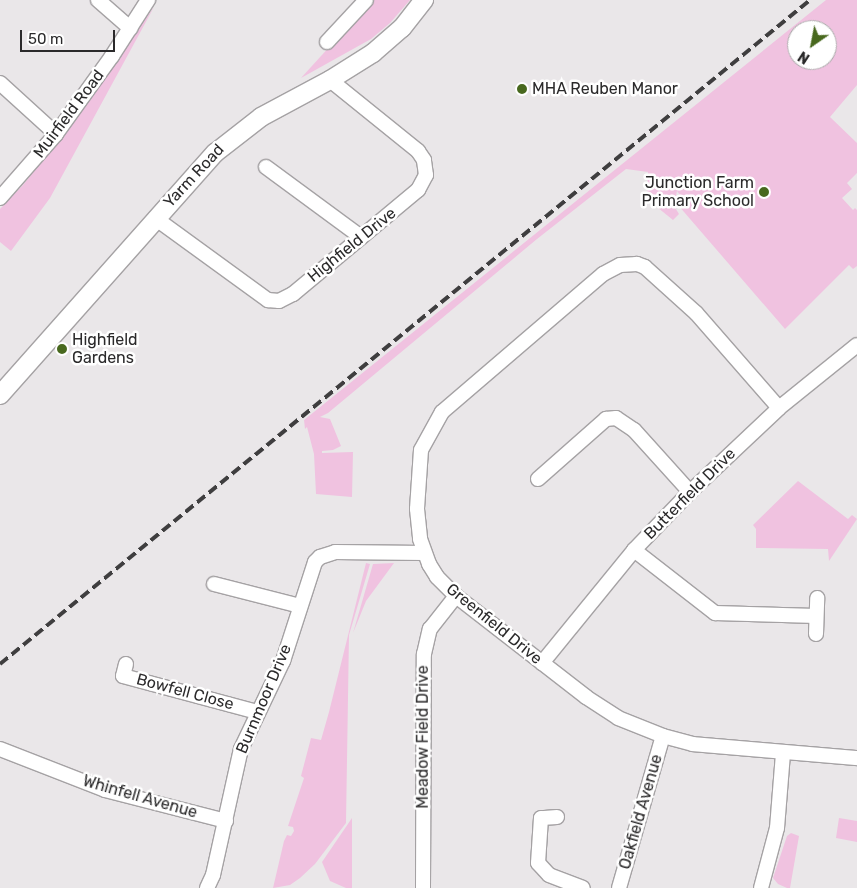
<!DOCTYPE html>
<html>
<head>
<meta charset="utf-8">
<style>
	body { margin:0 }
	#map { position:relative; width:857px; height:888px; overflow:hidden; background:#eae7e9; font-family:Rubik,sans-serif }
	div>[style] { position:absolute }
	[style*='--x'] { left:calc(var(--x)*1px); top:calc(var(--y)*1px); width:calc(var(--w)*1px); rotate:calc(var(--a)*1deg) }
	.green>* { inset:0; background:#f0c2e0 }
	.roads { filter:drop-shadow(1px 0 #a5a2a4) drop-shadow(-1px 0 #a5a2a4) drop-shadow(0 1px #a5a2a4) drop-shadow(0 -1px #a5a2a4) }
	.minor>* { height:14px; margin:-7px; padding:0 7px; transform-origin:7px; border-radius:7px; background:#fff }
	.major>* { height:18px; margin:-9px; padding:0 9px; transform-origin:9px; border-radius:9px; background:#fff }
	.rail>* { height:4px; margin-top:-2px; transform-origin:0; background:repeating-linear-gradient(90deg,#3f3e3f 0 10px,transparent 0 15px) }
	.dots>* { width:14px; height:14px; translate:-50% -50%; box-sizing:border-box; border:2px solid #fff; border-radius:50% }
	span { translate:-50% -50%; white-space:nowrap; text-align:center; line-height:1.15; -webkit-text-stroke:5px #fff; paint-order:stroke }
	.poi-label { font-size:16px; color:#2b2a2b }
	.left { translate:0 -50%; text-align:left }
	.right { translate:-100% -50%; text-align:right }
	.street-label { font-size:16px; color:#2b2a2b }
	.north { position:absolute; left:787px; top:20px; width:50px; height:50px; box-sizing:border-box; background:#fff; border:1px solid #aaa; border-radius:50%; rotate:213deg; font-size:14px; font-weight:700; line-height:20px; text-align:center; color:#2b2a2b }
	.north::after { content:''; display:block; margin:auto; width:18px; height:22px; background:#48681e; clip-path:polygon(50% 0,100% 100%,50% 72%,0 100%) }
	.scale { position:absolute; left:20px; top:30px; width:95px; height:22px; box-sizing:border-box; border:2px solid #2b2a2b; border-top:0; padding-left:6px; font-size:15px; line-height:18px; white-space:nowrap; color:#2b2a2b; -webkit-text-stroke:4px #fff; paint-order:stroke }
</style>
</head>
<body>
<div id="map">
	<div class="green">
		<i style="clip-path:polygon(372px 0,410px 0,390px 23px,371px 39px,301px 78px)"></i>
		<i style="clip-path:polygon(evenodd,826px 0,857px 0,857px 85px,830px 117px,857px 143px,857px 173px,847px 183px,852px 189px,842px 198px,853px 210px,855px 208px,857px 210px,857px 266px,853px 269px,849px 265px,785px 329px,678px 205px,680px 195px,677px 191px,674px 206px,679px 214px,673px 220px,647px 199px,648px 172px,626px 169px,537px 239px,328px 413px,320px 417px,330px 419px,341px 446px,333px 450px,322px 451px,322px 453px,353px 452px,352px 497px,316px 494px,314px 454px,307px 427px,305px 429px,304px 420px,826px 0,797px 30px,827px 30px,827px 60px,797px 60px,797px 30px)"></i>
		<i style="clip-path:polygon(154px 7px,50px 198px,11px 251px,0 242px,0 209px,23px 185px,67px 130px)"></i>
		<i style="clip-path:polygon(798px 481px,848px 519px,852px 515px,857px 519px,829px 561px,828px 549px,756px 548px,756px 529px,753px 525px)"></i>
		<i style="clip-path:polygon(366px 563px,370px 564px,349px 635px,346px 823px,315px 864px,300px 878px,290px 885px,273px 888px,284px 841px,287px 835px,291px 836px,294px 831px,293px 827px,288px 826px,304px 778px,301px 776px,311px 738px,321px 740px,329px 712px)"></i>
		<i style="clip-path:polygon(394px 563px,366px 601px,353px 633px,373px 564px)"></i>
		<i style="clip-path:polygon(352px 818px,352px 888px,346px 888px,330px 881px,322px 862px)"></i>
		<i style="clip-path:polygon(839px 818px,857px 821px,857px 842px,836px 838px)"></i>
		<i style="clip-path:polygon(791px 833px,799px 836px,790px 888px,787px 888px,778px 884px,773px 878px,787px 836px)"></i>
	</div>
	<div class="roads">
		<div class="minor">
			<i style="--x:98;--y:0;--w:43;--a:41.2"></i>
			<i style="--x:327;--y:42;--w:57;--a:-47.1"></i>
			<i style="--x:0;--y:83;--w:76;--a:42.3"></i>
			<i style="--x:266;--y:167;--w:118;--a:36.4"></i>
			<i style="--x:0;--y:198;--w:85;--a:-48.8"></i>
			<i style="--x:56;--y:134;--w:96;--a:-54.3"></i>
			<i style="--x:112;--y:56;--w:67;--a:-57.3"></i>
			<i style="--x:155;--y:218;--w:140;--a:36"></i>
			<i style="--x:268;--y:300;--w:11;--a:5"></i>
			<i style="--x:279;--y:301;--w:16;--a:-27"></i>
			<i style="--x:293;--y:294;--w:163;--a:-39.8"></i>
			<i style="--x:418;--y:190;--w:17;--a:-62"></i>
			<i style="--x:426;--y:175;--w:15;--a:-98"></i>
			<i style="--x:424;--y:160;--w:11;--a:-124"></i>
			<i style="--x:418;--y:151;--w:113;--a:-141.1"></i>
			<i style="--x:779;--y:408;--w:126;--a:-131.1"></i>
			<i style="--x:696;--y:313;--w:69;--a:-138"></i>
			<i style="--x:645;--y:267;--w:9;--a:-159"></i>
			<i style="--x:637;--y:264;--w:17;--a:177"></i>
			<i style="--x:620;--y:265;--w:19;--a:152"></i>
			<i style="--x:603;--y:274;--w:212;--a:139.4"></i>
			<i style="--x:442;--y:412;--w:43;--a:118.9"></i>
			<i style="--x:421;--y:450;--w:59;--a:93.9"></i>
			<i style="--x:417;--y:509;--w:30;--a:84"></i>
			<i style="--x:420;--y:539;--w:27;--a:70"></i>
			<i style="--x:429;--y:564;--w:15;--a:58"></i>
			<i style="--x:437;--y:577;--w:27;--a:45"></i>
			<i style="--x:456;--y:596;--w:165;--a:37.8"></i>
			<i style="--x:586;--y:697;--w:38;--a:33"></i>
			<i style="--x:618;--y:718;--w:48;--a:21.8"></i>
			<i style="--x:663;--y:736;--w:31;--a:15"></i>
			<i style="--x:693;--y:744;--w:165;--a:4.9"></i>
			<i style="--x:538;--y:479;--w:91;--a:-41.4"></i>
			<i style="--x:606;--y:419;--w:10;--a:-6"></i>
			<i style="--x:616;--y:418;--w:22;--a:34"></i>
			<i style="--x:634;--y:430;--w:84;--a:47.9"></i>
			<i style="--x:634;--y:550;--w:103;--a:37.9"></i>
			<i style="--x:715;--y:613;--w:101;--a:1.7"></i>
			<i style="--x:214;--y:584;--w:89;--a:14.3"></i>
			<i style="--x:816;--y:634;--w:36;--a:-88"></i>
			<i style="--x:542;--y:663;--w:146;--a:-50.8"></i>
			<i style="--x:634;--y:550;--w:81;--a:-46"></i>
			<i style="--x:690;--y:492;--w:122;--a:-43.3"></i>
			<i style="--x:779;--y:408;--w:100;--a:-38.9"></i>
			<i style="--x:126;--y:664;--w:12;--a:104"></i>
			<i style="--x:123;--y:676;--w:139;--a:15"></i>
			<i style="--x:0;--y:749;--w:113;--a:21.3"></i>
			<i style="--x:105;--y:790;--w:125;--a:14.4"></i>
			<i style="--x:557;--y:817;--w:16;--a:176"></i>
			<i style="--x:541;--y:818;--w:45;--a:93.8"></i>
			<i style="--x:538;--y:863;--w:16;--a:47"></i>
			<i style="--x:549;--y:875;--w:36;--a:21"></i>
			<i style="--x:207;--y:888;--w:14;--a:-65"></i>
			<i style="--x:213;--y:875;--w:129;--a:-77.5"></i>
			<i style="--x:241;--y:749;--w:98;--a:-64.5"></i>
			<i style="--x:283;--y:661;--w:104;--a:-72.1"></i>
			<i style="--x:315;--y:562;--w:7;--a:-45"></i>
			<i style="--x:320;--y:557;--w:16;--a:-18"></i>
			<i style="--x:335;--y:552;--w:89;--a:0.6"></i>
			<i style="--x:423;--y:888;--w:234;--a:-89.8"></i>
			<i style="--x:424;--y:654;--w:26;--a:-77"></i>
			<i style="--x:430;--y:629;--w:42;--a:-51.8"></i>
			<i style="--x:619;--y:888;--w:158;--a:-73.9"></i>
			<i style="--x:761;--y:888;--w:62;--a:-75.1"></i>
			<i style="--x:777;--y:828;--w:75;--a:-85.4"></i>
		</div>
		<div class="major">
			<i style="--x:0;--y:395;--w:324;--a:-48.4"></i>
			<i style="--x:215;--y:153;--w:58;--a:-38"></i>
			<i style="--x:261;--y:117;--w:78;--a:-28.2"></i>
			<i style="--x:330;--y:80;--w:51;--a:-32.1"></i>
			<i style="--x:373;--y:53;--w:38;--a:-41"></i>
			<i style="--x:402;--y:28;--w:36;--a:-52"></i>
		</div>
	</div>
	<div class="rail">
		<i style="--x:0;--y:664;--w:1047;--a:-39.34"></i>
	</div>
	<div class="dots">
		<i style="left:522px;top:89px;background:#48681e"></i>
		<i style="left:764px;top:192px;background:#48681e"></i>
		<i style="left:62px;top:349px;background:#48681e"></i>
	</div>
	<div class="poi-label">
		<span class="left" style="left:532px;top:89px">MHA Reuben Manor</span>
		<span class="right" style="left:754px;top:192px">Junction Farm<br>Primary School</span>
		<span class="left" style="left:72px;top:349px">Highfield<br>Gardens</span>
	</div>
	<div class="street-label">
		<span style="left:69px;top:114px;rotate:-53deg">Muirfield Road</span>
		<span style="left:194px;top:176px;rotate:-47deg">Yarm Road</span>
		<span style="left:352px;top:245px;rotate:-39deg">Highfield Drive</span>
		<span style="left:690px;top:494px;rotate:-45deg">Butterfield Drive</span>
		<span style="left:494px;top:624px;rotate:39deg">Greenfield Drive</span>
		<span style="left:185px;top:692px;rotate:15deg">Bowfell Close</span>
		<span style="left:264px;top:699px;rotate:-67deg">Burnmoor Drive</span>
		<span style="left:423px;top:737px;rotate:-90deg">Meadow Field Drive</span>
		<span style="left:140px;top:797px;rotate:16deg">Whinfell Avenue</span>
		<span style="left:641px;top:812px;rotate:-74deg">Oakfield Avenue</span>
	</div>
	<div class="north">N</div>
	<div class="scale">50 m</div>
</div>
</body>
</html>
